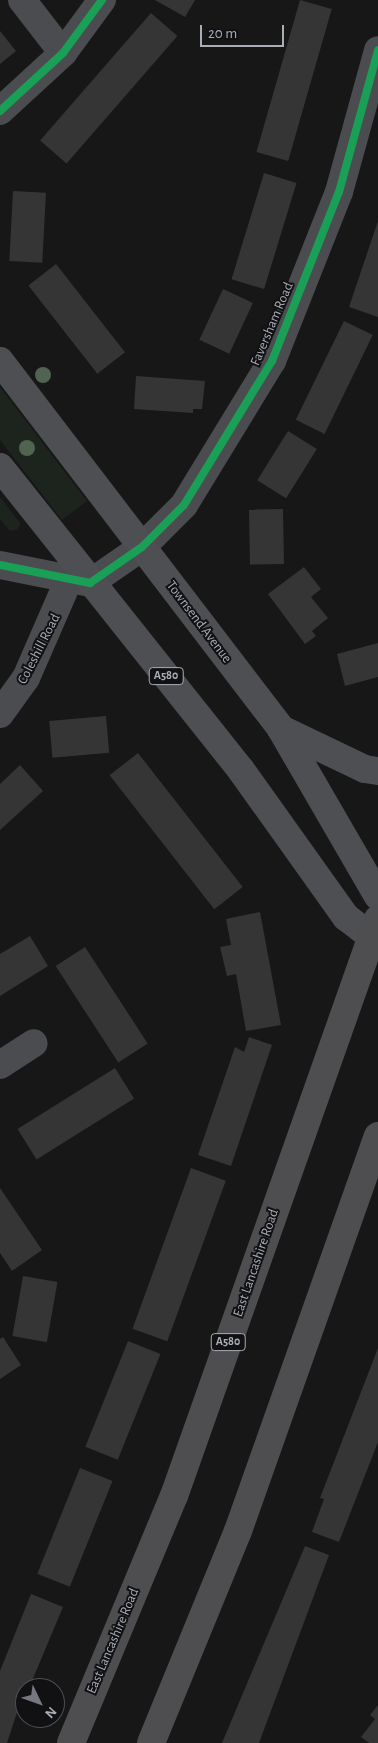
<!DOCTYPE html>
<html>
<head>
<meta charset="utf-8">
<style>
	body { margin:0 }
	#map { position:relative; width:378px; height:1743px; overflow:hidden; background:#171717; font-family:"Alegreya Sans",sans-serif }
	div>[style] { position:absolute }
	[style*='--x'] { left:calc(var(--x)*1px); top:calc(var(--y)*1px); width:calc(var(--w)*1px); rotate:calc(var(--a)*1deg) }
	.green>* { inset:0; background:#1d241e }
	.building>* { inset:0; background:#353536; transform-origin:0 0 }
	.minor>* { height:28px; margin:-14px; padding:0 14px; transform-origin:14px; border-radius:14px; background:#4b4c50 }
	.major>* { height:28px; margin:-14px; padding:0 14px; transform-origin:14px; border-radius:14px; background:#4d4f52 }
	.highway>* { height:28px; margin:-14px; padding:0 14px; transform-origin:14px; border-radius:14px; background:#4e4e51 }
	.cycleway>* { height:8px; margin:-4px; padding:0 4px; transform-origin:4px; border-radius:4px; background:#1a9f57 }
	.trees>* { width:16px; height:16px; margin:-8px; border-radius:50%; background:#506451 }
	span { translate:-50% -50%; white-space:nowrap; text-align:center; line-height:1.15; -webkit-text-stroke:4px #111113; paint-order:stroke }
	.shield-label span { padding:1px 4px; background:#111113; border:1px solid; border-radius:4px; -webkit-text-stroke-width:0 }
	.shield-label { font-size:12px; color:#a8adb8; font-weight:700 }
	.street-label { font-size:14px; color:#a8adb8 }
	.north { position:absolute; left:15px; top:1678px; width:50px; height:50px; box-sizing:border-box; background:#111113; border:1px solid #4d4f55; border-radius:50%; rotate:132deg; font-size:14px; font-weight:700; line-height:20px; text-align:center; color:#a8adb8 }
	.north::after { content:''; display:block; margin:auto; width:18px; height:22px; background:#757880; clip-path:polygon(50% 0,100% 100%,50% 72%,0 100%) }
	.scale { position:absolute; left:200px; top:25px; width:84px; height:22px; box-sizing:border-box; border:2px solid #a8adb8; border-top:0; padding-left:6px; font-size:15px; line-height:18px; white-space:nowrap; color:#a8adb8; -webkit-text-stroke:4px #111113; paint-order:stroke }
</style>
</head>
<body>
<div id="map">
	<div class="green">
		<i style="clip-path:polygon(0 387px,87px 501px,62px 520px,0 440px)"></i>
		<i style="clip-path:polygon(0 497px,21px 524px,17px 530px,10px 531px,0 519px)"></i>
	</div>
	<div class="building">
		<i style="clip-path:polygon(155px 0,195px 0,185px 17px)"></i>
		<i style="left:300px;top:0;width:33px;height:158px;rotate:16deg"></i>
		<i style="left:151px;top:13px;width:35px;height:169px;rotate:41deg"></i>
		<i style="clip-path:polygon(0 31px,16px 51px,0 64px)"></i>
		<i style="left:264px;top:173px;width:34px;height:111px;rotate:17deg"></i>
		<i style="left:13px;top:191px;width:33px;height:70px;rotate:3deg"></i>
		<i style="clip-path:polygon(378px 221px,378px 317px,349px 307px)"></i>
		<i style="left:56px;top:264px;width:112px;height:35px;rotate:52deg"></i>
		<i style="left:223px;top:289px;width:33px;height:56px;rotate:25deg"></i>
		<i style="left:344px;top:321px;width:32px;height:110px;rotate:26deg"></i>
		<i style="clip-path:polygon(136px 376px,205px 381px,202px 409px,193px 409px,193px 413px,134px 409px)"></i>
		<i style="left:288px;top:431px;width:34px;height:58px;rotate:32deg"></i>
		<i style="left:283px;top:509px;width:55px;height:34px;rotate:89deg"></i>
		<i style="clip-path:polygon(304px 567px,321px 589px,311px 597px,328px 618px,312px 631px,316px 636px,305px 644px,268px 594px)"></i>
		<i style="clip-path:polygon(378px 643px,378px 677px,345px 686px,337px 654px)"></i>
		<i style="left:106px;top:716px;width:37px;height:57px;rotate:85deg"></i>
		<i style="left:138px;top:753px;width:170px;height:36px;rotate:52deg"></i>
		<i style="clip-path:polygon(20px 765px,43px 791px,0 830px,0 784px)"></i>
		<i style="clip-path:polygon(260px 912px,281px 1025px,246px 1031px,236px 974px,227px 976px,220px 947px,231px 945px,226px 919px)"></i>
		<i style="clip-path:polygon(30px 936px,48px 966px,0 996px,0 954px)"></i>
		<i style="left:85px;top:947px;width:115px;height:35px;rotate:57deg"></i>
		<i style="clip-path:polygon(249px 1037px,272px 1045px,231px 1166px,198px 1155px,235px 1047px,244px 1052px)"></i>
		<i style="left:115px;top:1068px;width:36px;height:115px;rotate:58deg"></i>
		<i style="left:191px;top:1168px;width:37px;height:171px;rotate:20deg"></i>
		<i style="clip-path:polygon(0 1188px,42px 1250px,12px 1271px,0 1253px)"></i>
		<i style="left:23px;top:1276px;width:35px;height:61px;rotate:10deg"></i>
		<i style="clip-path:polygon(3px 1337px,21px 1365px,0 1379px,0 1339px)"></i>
		<i style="left:128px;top:1341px;width:35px;height:114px;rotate:22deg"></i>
		<i style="clip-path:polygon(378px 1348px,378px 1442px,339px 1542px,312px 1532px,324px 1499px,320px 1498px)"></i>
		<i style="left:80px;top:1468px;width:35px;height:114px;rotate:22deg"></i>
		<i style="clip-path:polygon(305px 1546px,329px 1555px,259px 1743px,222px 1743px)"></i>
		<i style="clip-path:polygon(31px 1594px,63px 1607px,29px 1688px,25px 1688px,7px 1743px,0 1743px,0 1671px)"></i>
		<i style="clip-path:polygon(378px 1705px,378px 1743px,369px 1743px,361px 1737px,375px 1719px,370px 1715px)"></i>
	</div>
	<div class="minor">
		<i style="--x:22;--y:0;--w:67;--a:52.3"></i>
		<i style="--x:0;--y:111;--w:86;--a:-42.6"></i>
		<i style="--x:63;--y:53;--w:66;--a:-53.7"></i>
		<i style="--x:0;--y:565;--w:92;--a:11.3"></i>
		<i style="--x:90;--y:583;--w:63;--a:-34.7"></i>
		<i style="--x:142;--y:547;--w:59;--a:-45"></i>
		<i style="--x:184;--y:505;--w:169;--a:-58.6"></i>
		<i style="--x:272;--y:361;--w:182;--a:-68.4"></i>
		<i style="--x:339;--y:192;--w:147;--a:-74.6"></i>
		<i style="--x:0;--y:714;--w:44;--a:-54.2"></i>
		<i style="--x:26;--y:678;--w:108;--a:-66.5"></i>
		<i style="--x:0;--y:1065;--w:40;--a:-32.9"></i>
	</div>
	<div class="major">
		<i style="--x:0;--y:361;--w:463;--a:52.6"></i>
		<i style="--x:281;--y:729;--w:193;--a:59.9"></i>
		<i style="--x:0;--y:467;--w:387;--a:51.5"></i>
		<i style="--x:241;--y:770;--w:181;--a:54.5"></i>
		<i style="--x:346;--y:917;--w:33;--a:38"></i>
		<i style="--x:281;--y:729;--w:93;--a:25.5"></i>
		<i style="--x:365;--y:769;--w:13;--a:9"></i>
	</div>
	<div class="highway">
		<i style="--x:71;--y:1743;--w:268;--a:-67.4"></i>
		<i style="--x:174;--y:1496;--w:612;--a:-70.53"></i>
		<i style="--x:151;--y:1743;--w:229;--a:-67.7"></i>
		<i style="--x:238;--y:1531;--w:419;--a:-70.5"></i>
	</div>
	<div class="cycleway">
		<i style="--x:0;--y:111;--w:86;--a:-42.6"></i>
		<i style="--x:63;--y:53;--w:66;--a:-53.7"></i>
		<i style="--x:0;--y:565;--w:92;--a:11.3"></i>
		<i style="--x:90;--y:583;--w:63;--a:-34.7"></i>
		<i style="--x:142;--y:547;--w:59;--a:-45"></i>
		<i style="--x:184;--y:505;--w:169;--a:-58.6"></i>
		<i style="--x:272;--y:361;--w:182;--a:-68.4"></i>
		<i style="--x:339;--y:192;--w:147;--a:-74.6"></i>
	</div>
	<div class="trees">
		<i style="left:43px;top:375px"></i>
		<i style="left:27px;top:448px"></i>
	</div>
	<div class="shield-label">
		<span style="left:166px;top:676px">A580</span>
		<span style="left:228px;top:1342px">A580</span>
	</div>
	<div class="street-label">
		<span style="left:272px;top:324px;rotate:-67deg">Faversham Road</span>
		<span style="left:199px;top:622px;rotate:53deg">Townsend Avenue</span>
		<span style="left:39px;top:649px;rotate:-63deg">Coleshill Road</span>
		<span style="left:256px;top:1263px;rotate:-71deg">East Lancashire Road</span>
		<span style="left:113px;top:1641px;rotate:-67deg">East Lancashire Road</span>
	</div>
	<div class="north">N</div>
	<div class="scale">20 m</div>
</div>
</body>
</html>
